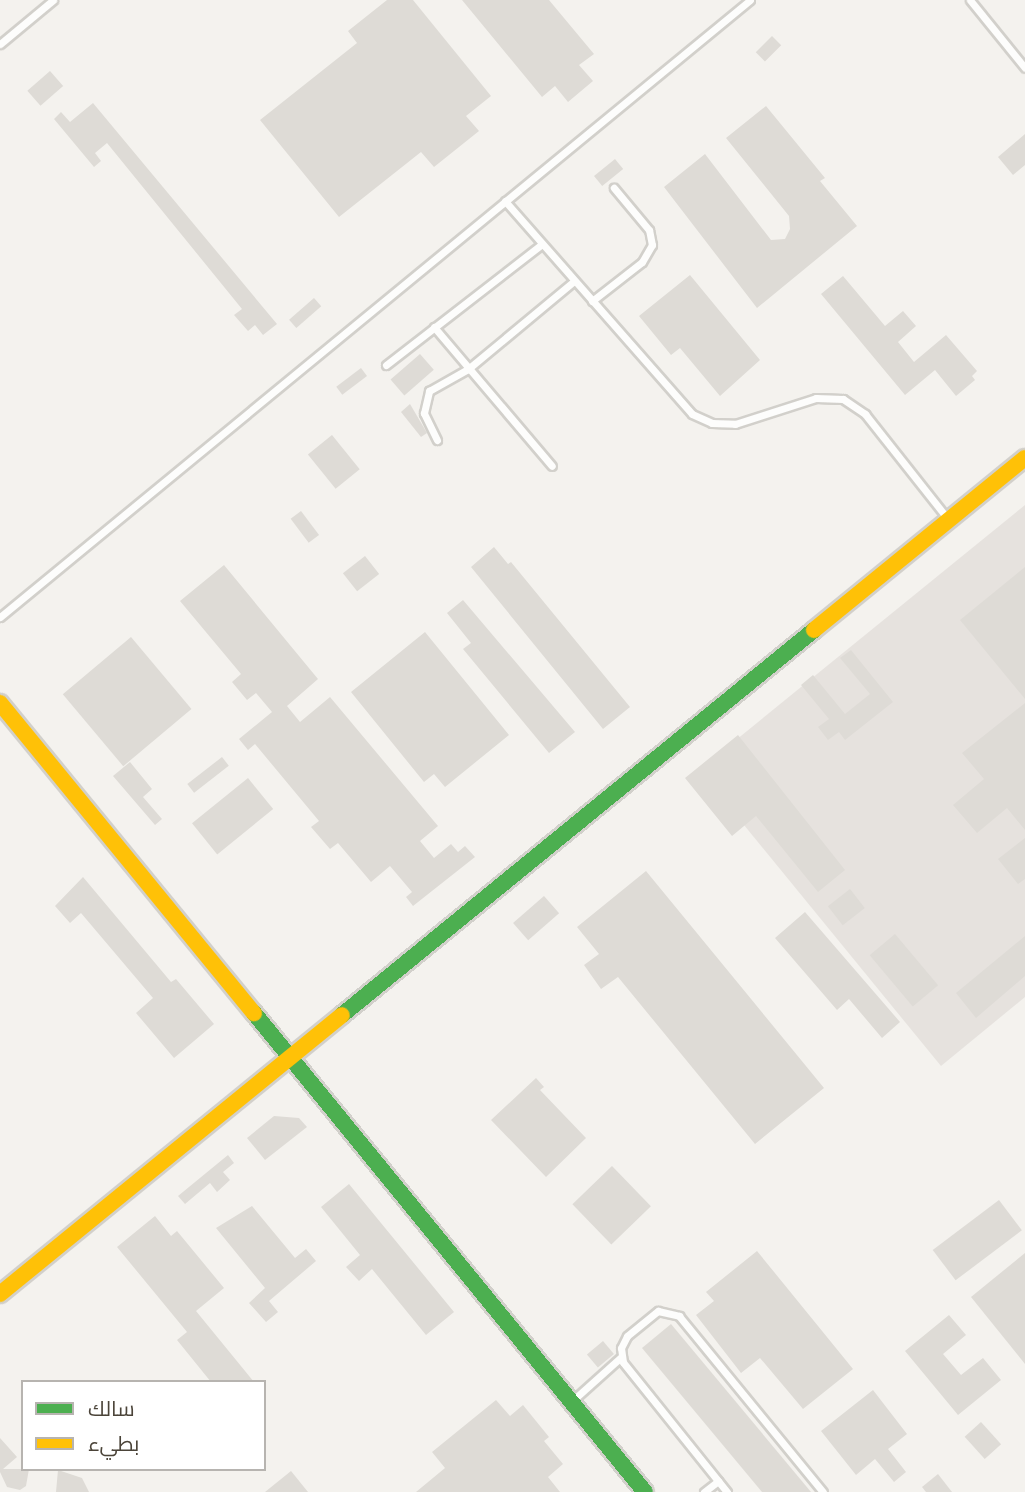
<!DOCTYPE html>
<html>
<head>
<meta charset="utf-8">
<style>
	body { margin:0 }
	#map { position:relative; width:1025px; height:1492px; overflow:hidden; background:#f4f2ee; font-family:Arial,Cairo,sans-serif }
	div>[style] { position:absolute }
	[style*='--x'] { left:calc(var(--x)*1px); top:calc(var(--y)*1px); width:calc(var(--w)*1px); rotate:calc(var(--a)*1deg) }
	.industrial>* { inset:0; background:#e6e2de }
	.building>* { inset:0; background:#dedbd6; transform-origin:0 0 }
	.roads { filter:drop-shadow(2px 0 #d2d0cb) drop-shadow(-2px 0 #d2d0cb) drop-shadow(0 2px #d2d0cb) drop-shadow(0 -2px #d2d0cb) }
	.lane>* { height:7px; margin:-3.5px; padding:0 3.5px; transform-origin:3.5px; border-radius:3.5px; background:#fdfdfc }
	.fast>* { height:16px; margin:-8px; padding:0 8px; transform-origin:8px; border-radius:8px; background:#4caf50 }
	.slow>* { height:16px; margin:-8px; padding:0 8px; transform-origin:8px; border-radius:8px; background:#ffc107 }
	span { translate:-50% -50%; white-space:nowrap; text-align:center; line-height:1.15; -webkit-text-stroke:6px #fff; paint-order:stroke }
	.legend { position:absolute; left:21px; top:1380px; width:245px; height:91px; box-sizing:border-box; background:#fff; border:2px solid #b7b4b0; margin:0; padding:9px 12px; list-style:none; font-size:21px; color:#4b4439 }
	.legend li { display:flex; align-items:center; gap:14px; height:35px }
	.legend b { width:35px; border:2px solid #b7b4b0 }
</style>
</head>
<body>
<div id="map">
	<div class="industrial">
		<i style="clip-path:polygon(1025px 505px,1025px 997px,941px 1066px,699px 770px)"></i>
	</div>
	<div class="building">
		<i style="clip-path:polygon(387px 0,413px 0,491px 96px,466px 116px,479px 131px,434px 167px,421px 152px,339px 217px,260px 120px,357px 43px,348px 31px)"></i>
		<i style="clip-path:polygon(462px 0,549px 0,594px 54px,579px 65px,593px 81px,568px 102px,555px 86px,542px 97px)"></i>
		<i style="left:772px;top:36px;width:13px;height:23px;rotate:45deg"></i>
		<i style="left:50px;top:71px;width:20px;height:30px;rotate:49deg"></i>
		<i style="clip-path:polygon(93px 103px,277px 324px,263px 335px,255px 325px,248px 331px,234px 315px,242px 309px,107px 143px,95px 153px,101px 161px,94px 167px,54px 119px,61px 112px,70px 122px)"></i>
		<i style="clip-path:polygon(766px 106px,825px 178px,820px 181px,857px 226px,757px 308px,664px 187px,705px 154px,771px 240px,785px 239px,790px 229px,789px 216px,726px 138px)"></i>
		<i style="clip-path:polygon(1025px 134px,1025px 165px,1013px 175px,998px 157px)"></i>
		<i style="left:615px;top:159px;width:13px;height:27px;rotate:51deg"></i>
		<i style="clip-path:polygon(690px 275px,760px 360px,720px 396px,680px 348px,671px 355px,639px 316px)"></i>
		<i style="clip-path:polygon(843px 276px,885px 326px,903px 311px,916px 326px,898px 342px,914px 362px,946px 335px,977px 371px,972px 376px,975px 380px,956px 396px,935px 370px,905px 395px,821px 294px)"></i>
		<i style="left:314px;top:298px;width:11px;height:33px;rotate:49deg"></i>
		<i style="left:420px;top:354px;width:21px;height:39px;rotate:49deg"></i>
		<i style="left:361px;top:368px;width:10px;height:31px;rotate:53deg"></i>
		<i style="clip-path:polygon(410px 404px,427px 433px,421px 437px,401px 412px)"></i>
		<i style="left:332px;top:435px;width:44px;height:31px;rotate:51deg"></i>
		<i style="left:301px;top:511px;width:30px;height:13px;rotate:53deg"></i>
		<i style="clip-path:polygon(494px 547px,508px 564px,511px 562px,630px 707px,603px 729px,471px 567px)"></i>
		<i style="left:365px;top:556px;width:23px;height:28px;rotate:52deg"></i>
		<i style="clip-path:polygon(224px 565px,318px 679px,287px 706px,300px 722px,330px 697px,438px 826px,420px 841px,434px 858px,451px 844px,458px 852px,465px 846px,475px 857px,413px 906px,406px 897px,412px 892px,390px 866px,371px 882px,338px 843px,330px 849px,311px 827px,319px 821px,255px 744px,248px 750px,239px 739px,272px 712px,256px 693px,247px 700px,232px 682px,241px 674px,180px 601px)"></i>
		<i style="clip-path:polygon(1025px 567px,1025px 699px,960px 620px)"></i>
		<i style="clip-path:polygon(463px 600px,575px 732px,549px 753px,463px 649px,471px 643px,447px 613px)"></i>
		<i style="clip-path:polygon(425px 632px,509px 735px,445px 787px,434px 774px,424px 782px,351px 692px)"></i>
		<i style="left:131px;top:637px;width:94px;height:89px;rotate:50deg"></i>
		<i style="clip-path:polygon(851px 650px,893px 702px,845px 740px,839px 732px,828px 740px,818px 727px,829px 719px,801px 685px,813px 675px,845px 714px,870px 694px,840px 658px)"></i>
		<i style="clip-path:polygon(1025px 703px,1025px 830px,1007px 808px,977px 833px,953px 805px,984px 779px,962px 753px)"></i>
		<i style="clip-path:polygon(738px 735px,845px 870px,818px 892px,756px 816px,732px 836px,685px 778px)"></i>
		<i style="left:222px;top:757px;width:11px;height:44px;rotate:52deg"></i>
		<i style="clip-path:polygon(130px 762px,152px 789px,143px 797px,162px 819px,155px 825px,113px 776px)"></i>
		<i style="left:248px;top:778px;width:40px;height:72px;rotate:51deg"></i>
		<i style="clip-path:polygon(1025px 838px,1025px 879px,1018px 884px,998px 859px)"></i>
		<i style="clip-path:polygon(646px 871px,824px 1088px,755px 1144px,618px 977px,601px 989px,584px 965px,599px 954px,577px 927px)"></i>
		<i style="clip-path:polygon(83px 877px,171px 982px,176px 979px,214px 1024px,174px 1058px,136px 1013px,153px 998px,81px 913px,70px 923px,55px 906px)"></i>
		<i style="left:850px;top:889px;width:24px;height:28px;rotate:52deg"></i>
		<i style="left:544px;top:896px;width:23px;height:41px;rotate:49deg"></i>
		<i style="clip-path:polygon(805px 912px,900px 1022px,882px 1038px,849px 999px,837px 1010px,775px 938px)"></i>
		<i style="left:895px;top:934px;width:67px;height:33px;rotate:50deg"></i>
		<i style="clip-path:polygon(1025px 936px,1025px 976px,976px 1018px,956px 993px)"></i>
		<i style="clip-path:polygon(536px 1078px,544px 1087px,540px 1090px,586px 1138px,546px 1177px,491px 1120px)"></i>
		<i style="clip-path:polygon(274px 1116px,299px 1118px,307px 1127px,265px 1160px,247px 1138px)"></i>
		<i style="clip-path:polygon(228px 1155px,234px 1163px,223px 1172px,230px 1180px,217px 1192px,210px 1183px,185px 1204px,178px 1196px)"></i>
		<i style="left:612px;top:1166px;width:56px;height:55px;rotate:46deg"></i>
		<i style="clip-path:polygon(349px 1184px,454px 1312px,426px 1335px,372px 1269px,359px 1281px,346px 1267px,360px 1255px,321px 1207px)"></i>
		<i style="left:999px;top:1200px;width:38px;height:83px;rotate:53deg"></i>
		<i style="clip-path:polygon(252px 1206px,295px 1258px,306px 1249px,316px 1261px,269px 1301px,278px 1312px,266px 1322px,249px 1303px,265px 1288px,216px 1228px)"></i>
		<i style="clip-path:polygon(155px 1216px,171px 1236px,177px 1231px,224px 1288px,196px 1311px,254px 1382px,211px 1382px,177px 1340px,187px 1332px,117px 1247px)"></i>
		<i style="clip-path:polygon(757px 1251px,853px 1369px,803px 1409px,760px 1358px,741px 1373px,696px 1315px,714px 1301px,706px 1292px)"></i>
		<i style="clip-path:polygon(1025px 1253px,1025px 1364px,971px 1297px)"></i>
		<i style="clip-path:polygon(949px 1315px,966px 1335px,943px 1354px,961px 1375px,983px 1358px,1001px 1380px,958px 1415px,905px 1351px)"></i>
		<i style="clip-path:polygon(671px 1324px,811px 1492px,762px 1492px,642px 1348px)"></i>
		<i style="left:603px;top:1341px;width:17px;height:21px;rotate:50deg"></i>
		<i style="clip-path:polygon(873px 1390px,907px 1434px,888px 1449px,906px 1472px,894px 1482px,875px 1459px,856px 1475px,821px 1431px)"></i>
		<i style="clip-path:polygon(496px 1400px,510px 1416px,523px 1405px,549px 1437px,544px 1441px,563px 1464px,548px 1477px,560px 1492px,416px 1492px,445px 1468px,432px 1452px)"></i>
		<i style="left:981px;top:1422px;width:30px;height:22px;rotate:48deg"></i>
		<i style="clip-path:polygon(0 1438px,17px 1457px,3px 1469px,29px 1469px,26px 1486px,20px 1490px,7px 1487px,0 1472px)"></i>
		<i style="clip-path:polygon(58px 1470px,82px 1478px,89px 1492px,56px 1492px)"></i>
		<i style="clip-path:polygon(291px 1471px,308px 1492px,265px 1492px)"></i>
		<i style="clip-path:polygon(938px 1474px,952px 1492px,926px 1492px,922px 1487px)"></i>
	</div>
	<div class="roads">
		<div class="lane">
			<i style="--x:970;--y:0;--w:87;--a:51"></i>
			<i style="--x:0;--y:44;--w:69;--a:-39.7"></i>
			<i style="--x:505;--y:201;--w:283;--a:48.7"></i>
			<i style="--x:692;--y:414;--w:22;--a:24"></i>
			<i style="--x:712;--y:423;--w:23;--a:2"></i>
			<i style="--x:735;--y:424;--w:85;--a:-17.8"></i>
			<i style="--x:816;--y:398;--w:27;--a:2"></i>
			<i style="--x:843;--y:399;--w:27;--a:34"></i>
			<i style="--x:865;--y:414;--w:132;--a:51.7"></i>
			<i style="--x:592;--y:301;--w:63;--a:-38"></i>
			<i style="--x:642;--y:262;--w:20;--a:-60"></i>
			<i style="--x:652;--y:245;--w:15;--a:-101"></i>
			<i style="--x:649;--y:230;--w:55;--a:-129.8"></i>
			<i style="--x:434;--y:327;--w:182;--a:49.7"></i>
			<i style="--x:386;--y:365;--w:197;--a:-37.8"></i>
			<i style="--x:437;--y:440;--w:30;--a:-116"></i>
			<i style="--x:424;--y:413;--w:23;--a:-77"></i>
			<i style="--x:429;--y:391;--w:45;--a:-29.4"></i>
			<i style="--x:468;--y:369;--w:138;--a:-39.7"></i>
			<i style="--x:0;--y:617;--w:971;--a:-39.44"></i>
			<i style="--x:572;--y:1401;--w:66;--a:-41.9"></i>
			<i style="--x:704;--y:1492;--w:18;--a:-38"></i>
			<i style="--x:727;--y:1492;--w:166;--a:-128.7"></i>
			<i style="--x:623;--y:1362;--w:14;--a:-98"></i>
			<i style="--x:621;--y:1348;--w:13;--a:-63"></i>
			<i style="--x:627;--y:1336;--w:40;--a:-39"></i>
			<i style="--x:658;--y:1311;--w:22;--a:13"></i>
			<i style="--x:679;--y:1316;--w:227;--a:50.7"></i>
		</div>
		<div class="fast">
			<i style="--x:254;--y:1013;--w:618;--a:50.78"></i>
			<i style="--x:342;--y:1015;--w:609;--a:-39.2"></i>
		</div>
		<div class="slow">
			<i style="--x:814;--y:630;--w:272;--a:-39.2"></i>
			<i style="--x:0;--y:703;--w:401;--a:50.7"></i>
			<i style="--x:0;--y:1294;--w:441;--a:-39.2"></i>
		</div>
	</div>
	<ul class="legend">
	<li><b style="height:9px;background:#4caf50"></b>سالك</li>
	<li><b style="height:9px;background:#ffc107"></b>بطيء</li>
	</ul>
</div>
</body>
</html>
